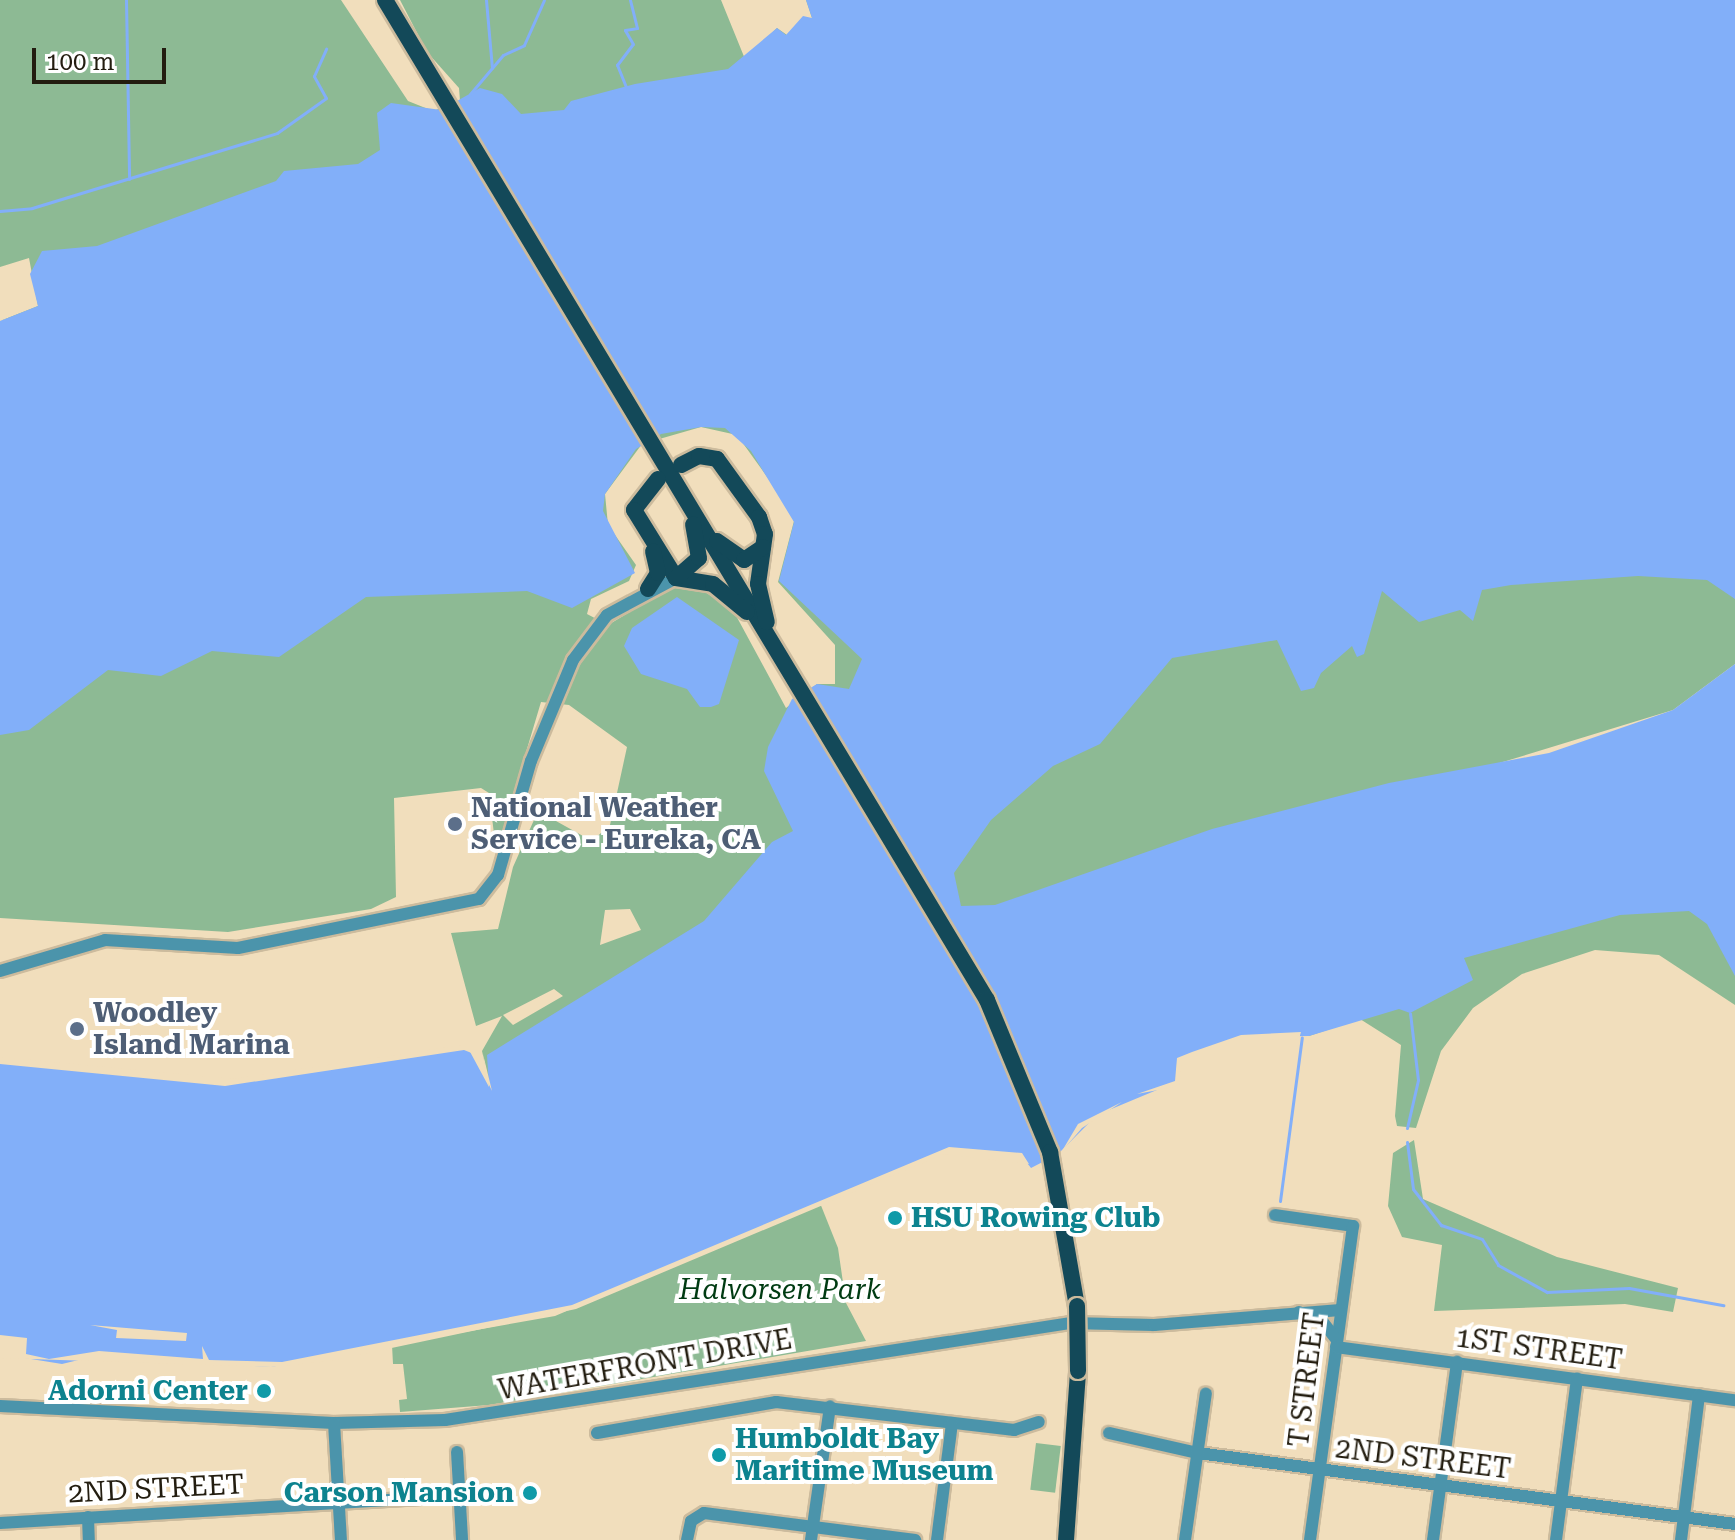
<!DOCTYPE html>
<html>
<head>
<meta charset="utf-8">
<style>
	body { margin:0 }
	#map { position:relative; width:1735px; height:1540px; overflow:hidden; background:#f1debc; font-family:"Roboto Serif",serif }
	div>[style] { position:absolute }
	[style*='--x'] { left:calc(var(--x)*1px); top:calc(var(--y)*1px); width:calc(var(--w)*1px); rotate:calc(var(--a)*1deg) }
	.green>* { inset:0; background:#8dba94; transform-origin:0 0 }
	.water>* { inset:0; background:#82aff9 }
	.pier>* { inset:0; background:#f1debc }
	.stream>* { height:3px; margin:-1.5px; padding:0 1.5px; transform-origin:1.5px; border-radius:1.5px; background:#82aff9 }
	.roads { filter:drop-shadow(2px 0 #ccbb9d) drop-shadow(-2px 0 #ccbb9d) drop-shadow(0 2px #ccbb9d) drop-shadow(0 -2px #ccbb9d) }
	.minor>* { height:12px; margin:-6px; padding:0 6px; transform-origin:6px; border-radius:6px; background:#4b94ab }
	.major>* { height:16px; margin:-8px; padding:0 8px; transform-origin:8px; border-radius:8px; background:#134959 }
	.bridges { filter:drop-shadow(2px 0 #ccbb9d) drop-shadow(-2px 0 #ccbb9d) drop-shadow(0 2px #ccbb9d) drop-shadow(0 -2px #ccbb9d) }
	.major-bridge>* { height:16px; margin:-8px; padding:0 8px; transform-origin:8px; border-radius:8px; background:#134959 }
	.dots>* { width:22px; height:22px; translate:-50% -50%; box-sizing:border-box; border:4px solid #fff; border-radius:50% }
	span { translate:-50% -50%; white-space:nowrap; text-align:center; line-height:1.15; -webkit-text-stroke:8px #fff; paint-order:stroke }
	.service-label { font-size:28px; color:#4e5e75; font-weight:700 }
	.left { translate:0 -50%; text-align:left }
	.culture-label { font-size:28px; color:#0d838f; font-weight:700 }
	.right { translate:-100% -50%; text-align:right }
	.park-label { font-size:28px; color:#003b12; font-style:italic }
	.street-label { font-size:28px; color:#231d10 }
	.scale { position:absolute; left:32px; top:48px; width:134px; height:36px; box-sizing:border-box; border:4px solid #231d10; border-top:0; padding-left:10px; font-size:24px; line-height:28px; white-space:nowrap; color:#231d10; -webkit-text-stroke:6px #fff; paint-order:stroke }
</style>
</head>
<body>
<div id="map">
	<div class="green">
		<i style="clip-path:polygon(0 0,341px 0,408px 101px,433px 111px,460px 101px,459px 88px,427px 52px,400px 0,721px 0,745px 59px,777px 28px,787px 35px,812px 18px,806px 0,860px 0,811px 41px,56px 304px,0 321px,38px 306px,29px 258px,0 267px)"></i>
		<i style="clip-path:polygon(evenodd,1735px 0,1735px 664px,1673px 710px,972px 924px,822px 844px,490px 1087px,482px 1051px,502px 1016px,476px 1026px,451px 933px,498px 929px,513px 867px,538px 811px,592px 841px,610px 825px,627px 747px,569px 705px,541px 702px,501px 836px,494px 834px,489px 793px,481px 788px,394px 798px,396px 897px,371px 909px,228px 932px,0 918px,0 654px,1735px 0,701px 427px,737px 435px,783px 499px,794px 521px,778px 582px,835px 645px,835px 684px,817px 684px,786px 708px,733px 610px,694px 585px,668px 589px,608px 625px,587px 614px,591px 599px,629px 581px,636px 565px,608px 525px,605px 494px,642px 444px,701px 427px,1735px 0,630px 909px,641px 930px,600px 945px,605px 910px,630px 909px,1735px 0,554px 989px,563px 996px,513px 1025px,503px 1015px,554px 989px)"></i>
		<i style="clip-path:polygon(1735px 857px,1735px 1005px,1659px 955px,1595px 950px,1522px 974px,1473px 1008px,1441px 1051px,1416px 1128px,1397px 1126px,1395px 1116px,1401px 1045px,1360px 1019px,1309px 1036px,1295px 1030px,1241px 1035px,1177px 1058px,1175px 1081px,1093px 1112px,1050px 1152px,1038px 1116px,1188px 1046px,1364px 996px,1675px 868px)"></i>
		<i style="clip-path:polygon(1414px 1140px,1423px 1199px,1557px 1257px,1678px 1288px,1673px 1312px,1625px 1304px,1434px 1311px,1442px 1245px,1402px 1237px,1388px 1206px,1393px 1153px)"></i>
		<i style="clip-path:polygon(820px 1203px,838px 1248px,846px 1303px,866px 1341px,489px 1405px,400px 1412px,399px 1400px,407px 1399px,403px 1364px,393px 1364px,392px 1345px,555px 1316px)"></i>
		<i style="left:1036px;top:1443px;width:25px;height:47px;rotate:7deg"></i>
	</div>
	<div class="water">
		<i style="clip-path:polygon(806px 0,1735px 0,1735px 599px,1707px 580px,1638px 576px,1511px 585px,1482px 590px,1473px 621px,1460px 610px,1419px 622px,1382px 591px,1364px 654px,1357px 657px,1352px 646px,1321px 673px,1314px 688px,1301px 691px,1277px 640px,1172px 658px,1100px 744px,1053px 766px,991px 820px,954px 873px,961px 906px,995px 905px,1212px 829px,1389px 783px,1549px 753px,1673px 710px,1735px 664px,1735px 976px,1707px 924px,1689px 911px,1620px 915px,1464px 958px,1473px 980px,1410px 1013px,1399px 1009px,1309px 1036px,1242px 1037px,1177px 1062px,1176px 1082px,1097px 1115px,1058px 1154px,1031px 1168px,1024px 1159px,944px 1153px,574px 1309px,271px 1367px,95px 1356px,62px 1364px,0 1354px,0 1060px,233px 1083px,468px 1048px,489px 1087px,487px 1055px,704px 921px,772px 842px,793px 831px,764px 771px,768px 747px,792px 699px,817px 684px,849px 689px,862px 659px,779px 581px,794px 522px,751px 451px,725px 428px,701px 427px,661px 434px,636px 449px,605px 494px,603px 511px,635px 573px,572px 608px,527px 591px,366px 597px,279px 657px,212px 651px,161px 676px,108px 670px,29px 730px,0 735px,0 321px,38px 306px,30px 274px,42px 251px,97px 246px,276px 181px,284px 171px,358px 164px,380px 150px,377px 113px,391px 103px,441px 110px,480px 88px,502px 94px,521px 114px,564px 110px,571px 101px,635px 84px,728px 69px,777px 28px,786px 35px,803px 16px,812px 18px)"></i>
		<i style="clip-path:polygon(677px 597px,739px 640px,719px 704px,711px 707px,700px 707px,687px 689px,641px 674px,624px 646px,632px 628px)"></i>
	</div>
	<div class="pier">
		<i style="clip-path:polygon(1301px 1032px,1299px 1039px,1242px 1041px,1182px 1061px,1179px 1086px,1137px 1094px,1175px 1081px,1177px 1058px,1192px 1052px,1241px 1035px)"></i>
		<i style="clip-path:polygon(469px 1044px,486px 1077px,483px 1054px,492px 1091px,474px 1054px,464px 1050px,225px 1086px,0 1064px,0 1057px,233px 1079px)"></i>
		<i style="clip-path:polygon(1122px 1102px,1082px 1128px,1062px 1151px,1078px 1124px)"></i>
		<i style="clip-path:polygon(949px 1147px,1022px 1153px,1029px 1164px,944px 1154px,576px 1309px,330px 1361px,271px 1367px,0 1358px,0 1335px,27px 1338px,26px 1354px,49px 1359px,99px 1351px,203px 1359px,202px 1346px,209px 1360px,282px 1362px,572px 1305px)"></i>
		<i style="clip-path:polygon(90px 1325px,187px 1333px,186px 1341px,116px 1338px,117px 1330px)"></i>
	</div>
	<div class="stream">
		<i style="--x:126;--y:0;--w:179;--a:89"></i>
		<i style="--x:486;--y:0;--w:68;--a:85"></i>
		<i style="--x:626;--y:87;--w:24;--a:-112"></i>
		<i style="--x:617;--y:65;--w:26;--a:-53"></i>
		<i style="--x:633;--y:44;--w:16;--a:-120"></i>
		<i style="--x:625;--y:30;--w:12;--a:-9"></i>
		<i style="--x:637;--y:28;--w:29;--a:-104"></i>
		<i style="--x:470;--y:94;--w:51;--a:-49.8"></i>
		<i style="--x:503;--y:55;--w:23;--a:-25"></i>
		<i style="--x:524;--y:45;--w:49;--a:-66"></i>
		<i style="--x:0;--y:211;--w:32;--a:-5"></i>
		<i style="--x:32;--y:208;--w:256;--a:-17"></i>
		<i style="--x:277;--y:133;--w:60;--a:-35.5"></i>
		<i style="--x:326;--y:98;--w:25;--a:-119"></i>
		<i style="--x:314;--y:76;--w:30;--a:-66"></i>
		<i style="--x:1407;--y:1128;--w:49;--a:-77.1"></i>
		<i style="--x:1418;--y:1080;--w:67;--a:-96.8"></i>
		<i style="--x:1407;--y:1142;--w:47;--a:82.7"></i>
		<i style="--x:1413;--y:1189;--w:46;--a:52.1"></i>
		<i style="--x:1441;--y:1225;--w:43;--a:18.9"></i>
		<i style="--x:1482;--y:1239;--w:31;--a:58"></i>
		<i style="--x:1498;--y:1265;--w:56;--a:28.9"></i>
		<i style="--x:1547;--y:1292;--w:82;--a:-2.8"></i>
		<i style="--x:1629;--y:1288;--w:96;--a:10.3"></i>
		<i style="--x:1280;--y:1201;--w:165;--a:-82.4"></i>
	</div>
	<div class="roads">
		<div class="minor">
			<i style="--x:0;--y:971;--w:109;--a:-16.4"></i>
			<i style="--x:105;--y:940;--w:133;--a:3.4"></i>
			<i style="--x:238;--y:948;--w:246;--a:-11.5"></i>
			<i style="--x:479;--y:899;--w:31;--a:-52"></i>
			<i style="--x:498;--y:875;--w:119;--a:-73.9"></i>
			<i style="--x:531;--y:761;--w:109;--a:-67.4"></i>
			<i style="--x:573;--y:660;--w:56;--a:-52.9"></i>
			<i style="--x:607;--y:615;--w:78;--a:-28.2"></i>
			<i style="--x:1275;--y:1215;--w:79;--a:8"></i>
			<i style="--x:1353;--y:1226;--w:317;--a:97.8"></i>
			<i style="--x:1299;--y:1312;--w:25;--a:21"></i>
			<i style="--x:1322;--y:1321;--w:24;--a:52"></i>
			<i style="--x:1336;--y:1347;--w:403;--a:7.6"></i>
			<i style="--x:0;--y:1406;--w:334;--a:2.9"></i>
			<i style="--x:334;--y:1423;--w:111;--a:-1.5"></i>
			<i style="--x:445;--y:1420;--w:632;--a:-8.82"></i>
			<i style="--x:1070;--y:1323;--w:84;--a:1.4"></i>
			<i style="--x:1154;--y:1325;--w:187;--a:-4.6"></i>
			<i style="--x:334;--y:1423;--w:117;--a:86.6"></i>
			<i style="--x:597;--y:1433;--w:182;--a:-9.8"></i>
			<i style="--x:776;--y:1402;--w:240;--a:6.7"></i>
			<i style="--x:1014;--y:1430;--w:26;--a:-18"></i>
			<i style="--x:1109;--y:1433;--w:91;--a:12.7"></i>
			<i style="--x:1198;--y:1453;--w:542;--a:7.53"></i>
			<i style="--x:457;--y:1452;--w:88;--a:86.7"></i>
			<i style="--x:88;--y:1517;--w:23;--a:88"></i>
			<i style="--x:0;--y:1523;--w:460;--a:-3.4"></i>
			<i style="--x:687;--y:1540;--w:19;--a:-78"></i>
			<i style="--x:691;--y:1521;--w:15;--a:-32"></i>
			<i style="--x:704;--y:1513;--w:213;--a:7.3"></i>
			<i style="--x:811;--y:1540;--w:135;--a:-81.9"></i>
			<i style="--x:937;--y:1540;--w:118;--a:-82.7"></i>
			<i style="--x:1185;--y:1540;--w:148;--a:-81.9"></i>
			<i style="--x:1433;--y:1540;--w:180;--a:-82.3"></i>
			<i style="--x:1556;--y:1540;--w:163;--a:-82.6"></i>
			<i style="--x:1681;--y:1540;--w:146;--a:-82.9"></i>
		</div>
		<div class="major">
			<i style="--x:385;--y:0;--w:1167;--a:58.95"></i>
			<i style="--x:987;--y:1000;--w:165;--a:67.5"></i>
			<i style="--x:1050;--y:1152;--w:156;--a:80.1"></i>
			<i style="--x:681;--y:465;--w:20;--a:-27"></i>
			<i style="--x:699;--y:456;--w:18;--a:9"></i>
			<i style="--x:717;--y:459;--w:72;--a:54.1"></i>
			<i style="--x:759;--y:517;--w:18;--a:71"></i>
			<i style="--x:765;--y:534;--w:50;--a:98"></i>
			<i style="--x:758;--y:584;--w:39;--a:77"></i>
			<i style="--x:658;--y:479;--w:39;--a:128"></i>
			<i style="--x:634;--y:510;--w:80;--a:58.3"></i>
			<i style="--x:717;--y:541;--w:33;--a:35"></i>
			<i style="--x:744;--y:560;--w:23;--a:-34"></i>
			<i style="--x:676;--y:578;--w:37;--a:9"></i>
			<i style="--x:713;--y:584;--w:44;--a:39.5"></i>
			<i style="--x:676;--y:578;--w:30;--a:-41"></i>
			<i style="--x:699;--y:558;--w:34;--a:-100"></i>
			<i style="--x:648;--y:589;--w:19;--a:-58"></i>
			<i style="--x:658;--y:573;--w:22;--a:-103"></i>
			<i style="--x:1066;--y:1540;--w:169;--a:-85.9"></i>
		</div>
	</div>
	<div class="bridges">
		<div class="major-bridge">
			<i style="--x:1077;--y:1306;--w:65;--a:89.1"></i>
		</div>
	</div>
	<div class="dots">
		<i style="left:455px;top:824px;background:#5c6f8a"></i>
		<i style="left:77px;top:1029px;background:#5c6f8a"></i>
		<i style="left:895px;top:1218px;background:#0f9aa8"></i>
		<i style="left:264px;top:1391px;background:#0f9aa8"></i>
		<i style="left:719px;top:1455px;background:#0f9aa8"></i>
		<i style="left:530px;top:1493px;background:#0f9aa8"></i>
	</div>
	<div class="service-label">
		<span class="left" style="left:471px;top:824px">National Weather<br>Service - Eureka, CA</span>
		<span class="left" style="left:93px;top:1029px">Woodley<br>Island Marina</span>
	</div>
	<div class="culture-label">
		<span class="left" style="left:911px;top:1218px">HSU Rowing Club</span>
		<span class="right" style="left:248px;top:1391px">Adorni Center</span>
		<span class="left" style="left:735px;top:1455px">Humboldt Bay<br>Maritime Museum</span>
		<span class="right" style="left:514px;top:1493px">Carson Mansion</span>
	</div>
	<div class="park-label">
		<span style="left:780px;top:1290px">Halvorsen Park</span>
	</div>
	<div class="street-label">
		<span style="left:1539px;top:1349px;rotate:8deg">1ST STREET</span>
		<span style="left:645px;top:1365px;rotate:-10deg">WATERFRONT DRIVE</span>
		<span style="left:1307px;top:1380px;rotate:-83deg">T STREET</span>
		<span style="left:1423px;top:1459px;rotate:7deg">2ND STREET</span>
		<span style="left:156px;top:1489px;rotate:-3deg">2ND STREET</span>
	</div>
	<div class="scale">100 m</div>
</div>
</body>
</html>
